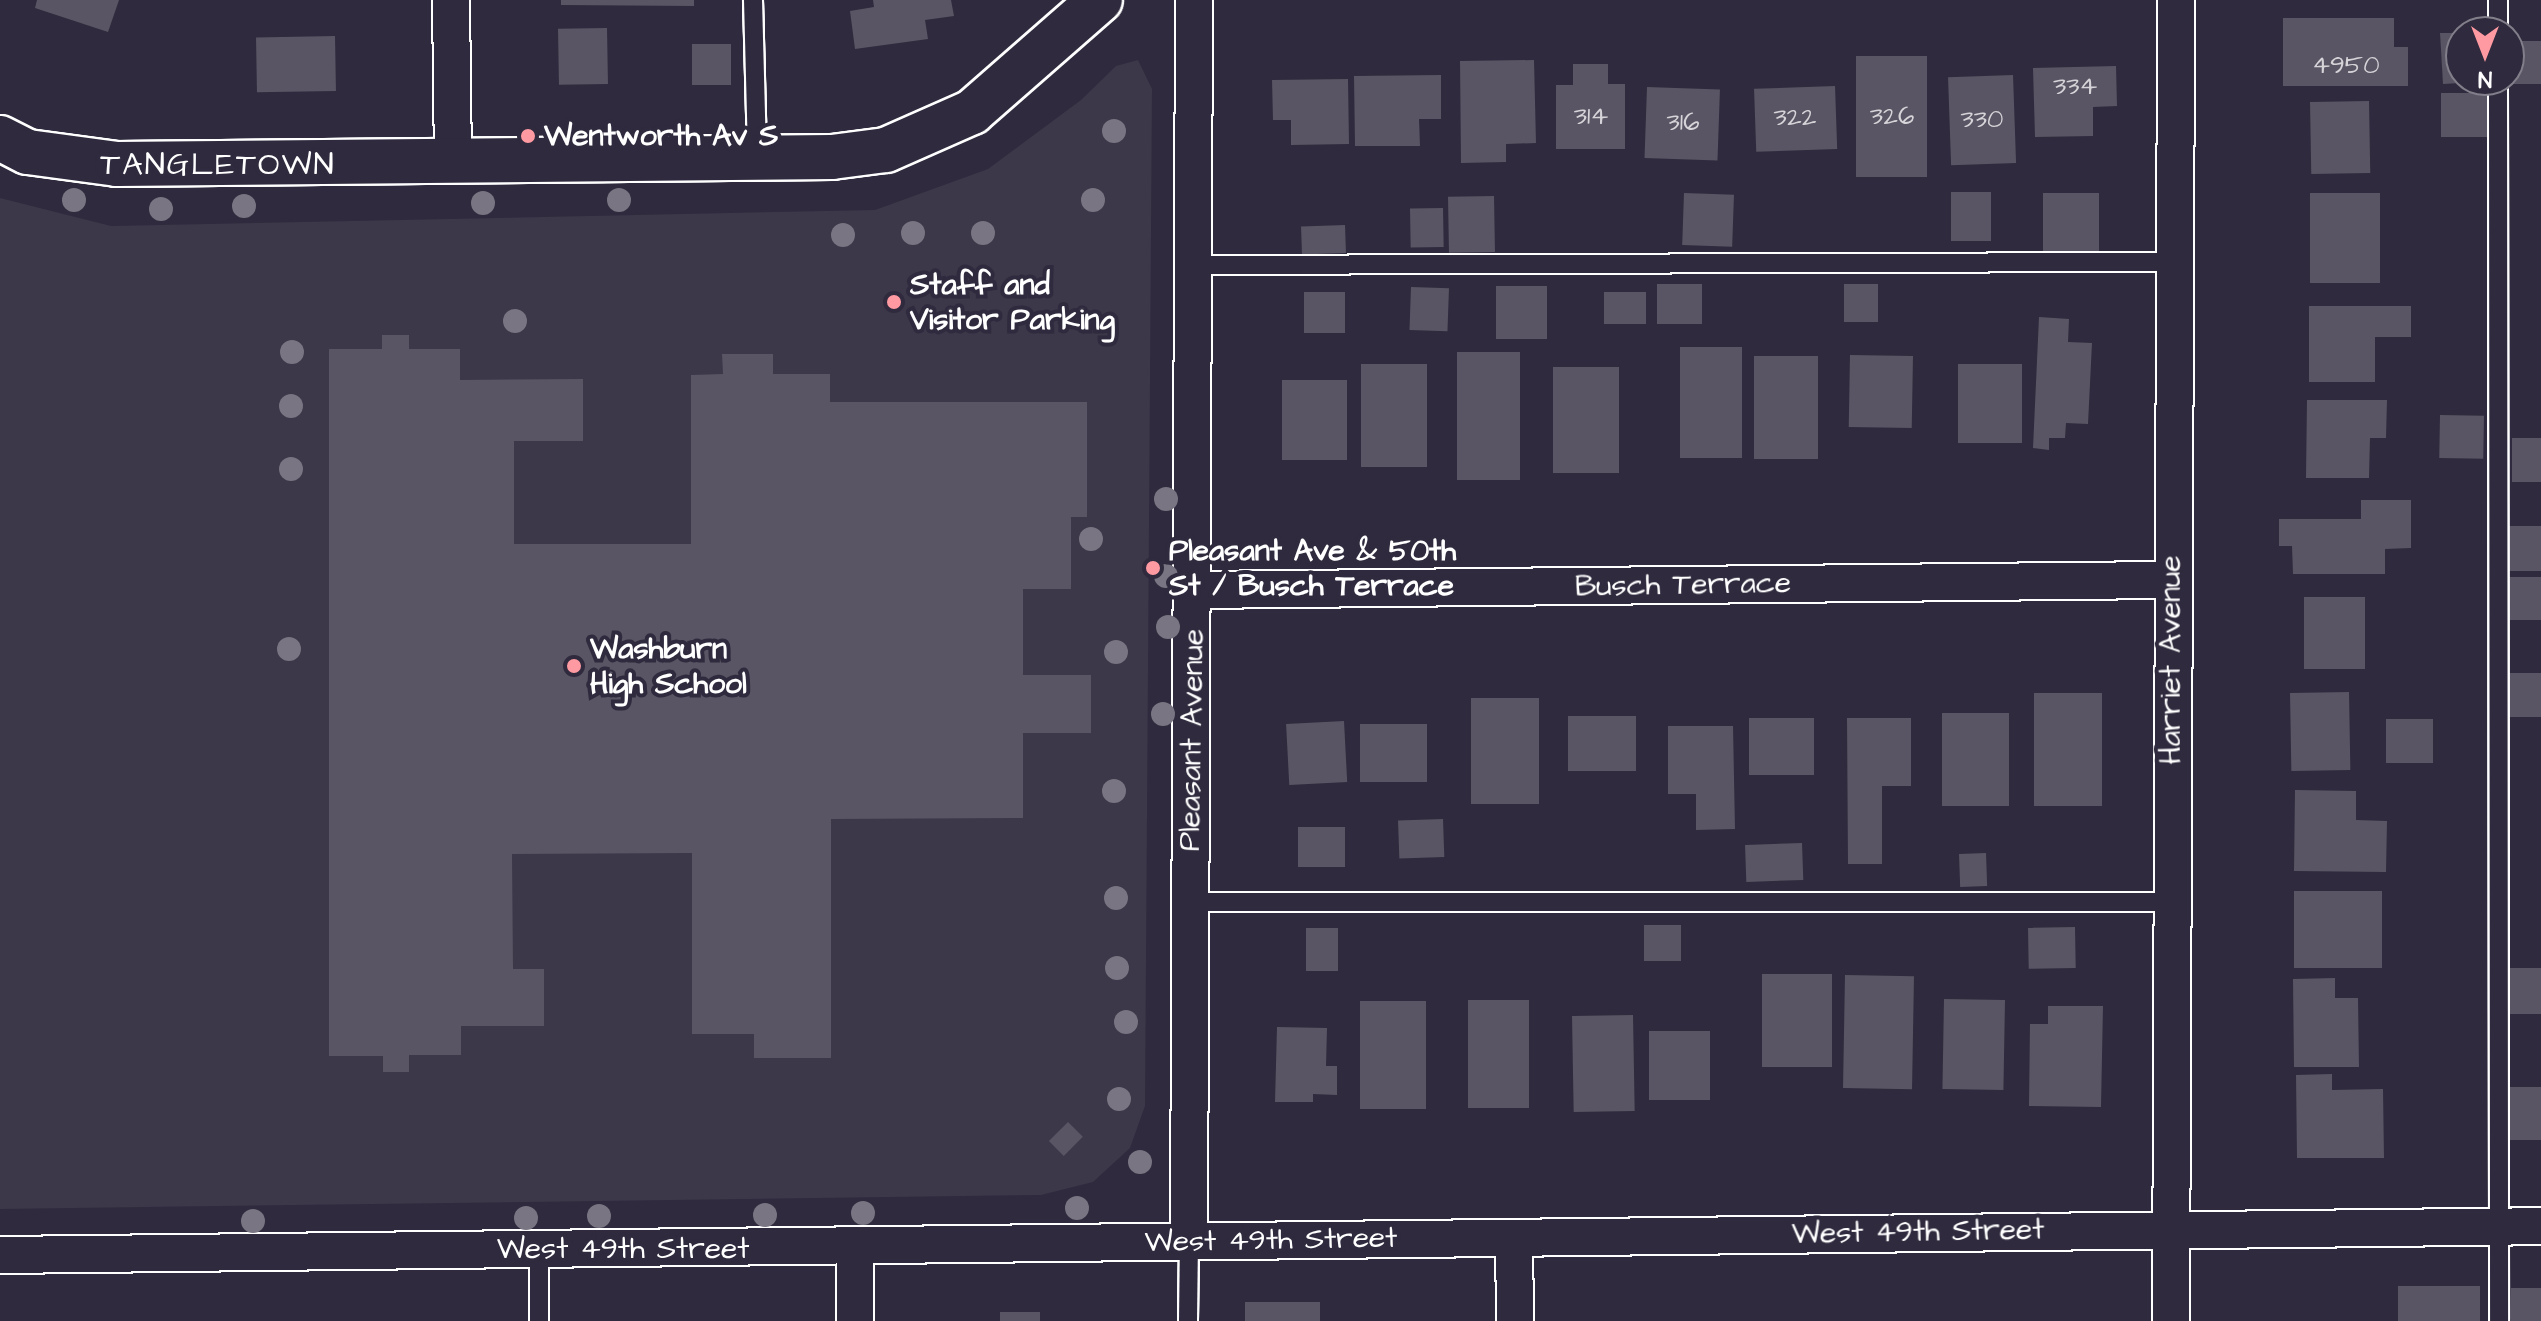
<!DOCTYPE html>
<html>
<head>
<meta charset="utf-8">
<style>
	body { margin:0 }
	#map { position:relative; width:2541px; height:1321px; overflow:hidden; background:#2f2a3d; font-family:"Architects Daughter",sans-serif }
	div>[style] { position:absolute }
	[style*='--x'] { left:calc(var(--x)*1px); top:calc(var(--y)*1px); width:calc(var(--w)*1px); rotate:calc(var(--a)*1deg) }
	.built>* { inset:0; background:#3c3749 }
	.building>* { inset:0; background:#595564; transform-origin:0 0 }
	.roads { filter:drop-shadow(2px 0 #fff) drop-shadow(-2px 0 #fff) drop-shadow(0 2px #fff) drop-shadow(0 -2px #fff) }
	.lane>* { height:18px; margin:-9px; padding:0 9px; transform-origin:9px; border-radius:9px; background:#2f2a3d }
	.street>* { height:36px; margin:-18px; padding:0 18px; transform-origin:18px; border-radius:18px; background:#2f2a3d }
	.secondary>* { height:44px; margin:-22px; padding:0 22px; transform-origin:22px; border-radius:22px; background:#2f2a3d }
	.trees>* { width:24px; height:24px; margin:-12px; border-radius:50%; background:#797582 }
	.dots>* { width:22px; height:22px; translate:-50% -50%; box-sizing:border-box; border:4px solid #2f2a3d; border-radius:50% }
	span { translate:-50% -50%; white-space:nowrap; text-align:center; line-height:1.15; -webkit-text-stroke:8px #2f2a3d; paint-order:stroke }
	.number-label { font-size:26px; color:#d6d4d8 }
	.number-label span { -webkit-text-stroke-width:0 }
	.poi-label { font-size:30px; color:#fff; font-weight:700 }
	.left { translate:0 -50%; text-align:left }
	.street-label { font-size:30px; color:#fff }
	.neighbourhood-label { font-size:32px; color:#fff; letter-spacing:2px }
	.north { position:absolute; left:2445px; top:16px; width:80px; height:80px; box-sizing:border-box; background:#2f2a3d; border:2px solid #827f8b; border-radius:50%; rotate:180deg; font-size:22px; font-weight:700; line-height:32px; text-align:center; color:#fff }
	.north::after { content:''; display:block; margin:auto; width:28px; height:36px; background:#ff9aa2; clip-path:polygon(50% 0,100% 100%,50% 72%,0 100%) }
</style>
</head>
<body>
<div id="map">
	<div class="built">
		<i style="clip-path:polygon(1138px 60px,1152px 89px,1145px 1106px,1130px 1148px,1093px 1182px,1041px 1195px,0 1209px,0 198px,111px 226px,875px 210px,988px 169px,1081px 100px,1116px 66px)"></i>
	</div>
	<div class="building">
		<i style="clip-path:polygon(37px 0,119px 0,108px 32px,35px 8px)"></i>
		<i style="clip-path:polygon(561px 0,694px 0,694px 6px,561px 5px)"></i>
		<i style="clip-path:polygon(873px 0,951px 0,954px 16px,925px 20px,928px 39px,855px 49px,850px 11px,874px 7px)"></i>
		<i style="clip-path:polygon(2283px 18px,2394px 18px,2394px 47px,2408px 47px,2408px 86px,2283px 86px)"></i>
		<i style="left:607px;top:28px;width:56px;height:49px;rotate:89deg"></i>
		<i style="clip-path:polygon(2440px 33px,2461px 33px,2461px 83px,2443px 84px)"></i>
		<i style="left:335px;top:36px;width:55px;height:79px;rotate:89deg"></i>
		<i style="left:2512px;top:41px;width:29px;height:43px"></i>
		<i style="left:731px;top:44px;width:41px;height:39px;rotate:90deg"></i>
		<i style="left:1856px;top:56px;width:71px;height:121px"></i>
		<i style="clip-path:polygon(1534px 60px,1536px 143px,1506px 144px,1506px 162px,1461px 163px,1460px 61px)"></i>
		<i style="clip-path:polygon(1573px 64px,1608px 64px,1608px 84px,1625px 84px,1625px 149px,1556px 149px,1556px 85px,1573px 85px)"></i>
		<i style="clip-path:polygon(2116px 66px,2117px 106px,2093px 107px,2093px 136px,2035px 137px,2033px 68px)"></i>
		<i style="clip-path:polygon(1441px 75px,1441px 119px,1419px 119px,1420px 146px,1355px 146px,1354px 76px)"></i>
		<i style="left:2013px;top:75px;width:88px;height:65px;rotate:88deg"></i>
		<i style="clip-path:polygon(1348px 79px,1349px 144px,1291px 145px,1291px 120px,1273px 120px,1272px 80px)"></i>
		<i style="left:1835px;top:86px;width:63px;height:81px;rotate:88deg"></i>
		<i style="left:1647px;top:87px;width:73px;height:71px;rotate:2deg"></i>
		<i style="left:2490px;top:93px;width:44px;height:49px;rotate:90deg"></i>
		<i style="left:2369px;top:101px;width:72px;height:59px;rotate:89deg"></i>
		<i style="left:1951px;top:192px;width:40px;height:49px"></i>
		<i style="left:1684px;top:193px;width:50px;height:52px;rotate:2deg"></i>
		<i style="left:2043px;top:193px;width:56px;height:59px"></i>
		<i style="left:2310px;top:193px;width:70px;height:90px"></i>
		<i style="left:1494px;top:196px;width:56px;height:46px;rotate:89deg"></i>
		<i style="left:1443px;top:208px;width:39px;height:33px;rotate:89deg"></i>
		<i style="left:1345px;top:225px;width:28px;height:44px;rotate:88deg"></i>
		<i style="left:1657px;top:284px;width:45px;height:40px"></i>
		<i style="left:1878px;top:284px;width:38px;height:34px;rotate:90deg"></i>
		<i style="left:1496px;top:286px;width:51px;height:53px"></i>
		<i style="left:1411px;top:287px;width:38px;height:43px;rotate:2deg"></i>
		<i style="left:1345px;top:292px;width:41px;height:41px;rotate:90deg"></i>
		<i style="left:1604px;top:292px;width:42px;height:32px"></i>
		<i style="clip-path:polygon(2309px 306px,2411px 306px,2411px 337px,2375px 337px,2375px 382px,2309px 382px)"></i>
		<i style="clip-path:polygon(2039px 317px,2069px 319px,2068px 342px,2092px 343px,2088px 424px,2066px 423px,2065px 438px,2049px 438px,2049px 450px,2033px 448px)"></i>
		<i style="clip-path:polygon(382px 335px,409px 335px,409px 349px,460px 349px,460px 380px,583px 379px,583px 441px,514px 441px,514px 544px,691px 544px,691px 375px,723px 374px,722px 354px,773px 354px,773px 374px,830px 374px,830px 402px,1087px 402px,1087px 517px,1071px 517px,1071px 589px,1023px 589px,1023px 675px,1091px 675px,1091px 733px,1023px 733px,1023px 818px,831px 819px,831px 1058px,754px 1058px,754px 1034px,692px 1034px,692px 853px,512px 854px,513px 969px,544px 969px,544px 1026px,461px 1026px,461px 1055px,409px 1055px,409px 1072px,383px 1072px,383px 1056px,329px 1056px,329px 349px,382px 349px)"></i>
		<i style="left:1680px;top:347px;width:62px;height:111px"></i>
		<i style="left:1457px;top:352px;width:63px;height:128px"></i>
		<i style="left:1850px;top:355px;width:63px;height:72px;rotate:1deg"></i>
		<i style="left:1754px;top:356px;width:64px;height:103px"></i>
		<i style="left:1361px;top:364px;width:66px;height:103px"></i>
		<i style="left:1958px;top:364px;width:64px;height:79px"></i>
		<i style="left:1553px;top:367px;width:66px;height:106px"></i>
		<i style="left:1347px;top:380px;width:80px;height:65px;rotate:90deg"></i>
		<i style="clip-path:polygon(2307px 400px,2387px 400px,2386px 438px,2370px 438px,2369px 478px,2306px 478px)"></i>
		<i style="left:2440px;top:415px;width:44px;height:43px;rotate:1deg"></i>
		<i style="left:2512px;top:438px;width:29px;height:44px"></i>
		<i style="clip-path:polygon(2361px 500px,2411px 500px,2411px 548px,2385px 549px,2385px 574px,2293px 574px,2292px 546px,2279px 546px,2279px 519px,2361px 519px)"></i>
		<i style="left:2504px;top:526px;width:37px;height:45px"></i>
		<i style="left:2507px;top:577px;width:34px;height:43px"></i>
		<i style="left:2304px;top:597px;width:61px;height:72px"></i>
		<i style="left:2507px;top:673px;width:34px;height:44px"></i>
		<i style="left:2349px;top:692px;width:78px;height:59px;rotate:89deg"></i>
		<i style="left:2034px;top:693px;width:68px;height:113px"></i>
		<i style="left:1471px;top:698px;width:68px;height:106px"></i>
		<i style="left:1942px;top:713px;width:67px;height:93px"></i>
		<i style="left:1568px;top:716px;width:68px;height:55px"></i>
		<i style="left:1749px;top:718px;width:65px;height:57px"></i>
		<i style="clip-path:polygon(1847px 718px,1911px 718px,1911px 786px,1882px 786px,1882px 864px,1848px 864px)"></i>
		<i style="left:2386px;top:719px;width:47px;height:44px"></i>
		<i style="left:1344px;top:721px;width:61px;height:58px;rotate:87deg"></i>
		<i style="left:1360px;top:724px;width:67px;height:58px"></i>
		<i style="clip-path:polygon(1668px 726px,1733px 726px,1735px 829px,1696px 830px,1696px 794px,1668px 794px)"></i>
		<i style="clip-path:polygon(2295px 790px,2356px 791px,2356px 820px,2387px 821px,2386px 872px,2294px 871px)"></i>
		<i style="left:1443px;top:819px;width:38px;height:45px;rotate:88deg"></i>
		<i style="left:1298px;top:827px;width:47px;height:40px"></i>
		<i style="left:1802px;top:843px;width:37px;height:57px;rotate:88deg"></i>
		<i style="left:1986px;top:853px;width:33px;height:27px;rotate:88deg"></i>
		<i style="left:2294px;top:891px;width:88px;height:77px"></i>
		<i style="left:1644px;top:925px;width:37px;height:36px"></i>
		<i style="left:2075px;top:927px;width:41px;height:47px;rotate:89deg"></i>
		<i style="left:1306px;top:928px;width:32px;height:43px"></i>
		<i style="left:2505px;top:968px;width:36px;height:46px"></i>
		<i style="left:1762px;top:974px;width:70px;height:93px"></i>
		<i style="left:1845px;top:975px;width:69px;height:113px;rotate:1deg"></i>
		<i style="clip-path:polygon(2335px 978px,2335px 998px,2358px 998px,2359px 1067px,2294px 1067px,2293px 979px)"></i>
		<i style="left:1944px;top:999px;width:61px;height:90px;rotate:1deg"></i>
		<i style="left:1468px;top:1000px;width:61px;height:108px"></i>
		<i style="left:1360px;top:1001px;width:66px;height:108px"></i>
		<i style="clip-path:polygon(2048px 1006px,2103px 1006px,2101px 1107px,2029px 1106px,2030px 1024px,2048px 1024px)"></i>
		<i style="left:1633px;top:1015px;width:96px;height:61px;rotate:89deg"></i>
		<i style="clip-path:polygon(1277px 1027px,1327px 1028px,1326px 1066px,1337px 1066px,1337px 1095px,1313px 1094px,1313px 1102px,1275px 1102px)"></i>
		<i style="left:1649px;top:1031px;width:61px;height:69px"></i>
		<i style="clip-path:polygon(2332px 1074px,2332px 1090px,2383px 1089px,2384px 1158px,2297px 1158px,2296px 1075px)"></i>
		<i style="left:2508px;top:1087px;width:33px;height:53px"></i>
		<i style="left:1068px;top:1122px;width:21px;height:27px;rotate:45deg"></i>
		<i style="left:2398px;top:1286px;width:82px;height:35px"></i>
		<i style="left:2511px;top:1288px;width:30px;height:33px"></i>
		<i style="left:1320px;top:1302px;width:19px;height:75px;rotate:90deg"></i>
		<i style="left:1000px;top:1312px;width:40px;height:9px"></i>
	</div>
	<div class="roads">
		<div class="lane">
			<i style="--x:753;--y:0;--w:158;--a:88.5"></i>
			<i style="--x:2498;--y:32;--w:32;--a:-90"></i>
			<i style="--x:2498;--y:80;--w:1241;--a:89.95"></i>
			<i style="--x:1193;--y:265;--w:980;--a:-0.18"></i>
			<i style="--x:1190;--y:902;--w:980;--a:0"></i>
			<i style="--x:539;--y:1321;--w:72;--a:-90"></i>
			<i style="--x:1188;--y:1321;--w:81;--a:-89.3"></i>
		</div>
		<div class="street">
			<i style="--x:451;--y:0;--w:161;--a:89.3"></i>
			<i style="--x:1194;--y:590;--w:977;--a:-0.59"></i>
			<i style="--x:1514;--y:1238;--w:83;--a:89.3"></i>
			<i style="--x:1189;--y:1240;--w:1240;--a:-89.77"></i>
			<i style="--x:855;--y:1247;--w:74;--a:90"></i>
			<i style="--x:0;--y:1255;--w:2541;--a:-0.65"></i>
			<i style="--x:2171;--y:1321;--w:1321;--a:-89.78"></i>
		</div>
		<div class="secondary">
			<i style="--x:0;--y:138;--w:31;--a:27"></i>
			<i style="--x:28;--y:152;--w:90;--a:7.7"></i>
			<i style="--x:117;--y:164;--w:715;--a:-0.56"></i>
			<i style="--x:832;--y:157;--w:54;--a:-7.4"></i>
			<i style="--x:886;--y:150;--w:94;--a:-23.8"></i>
			<i style="--x:972;--y:112;--w:170;--a:-41.2"></i>
		</div>
	</div>
	<div class="trees">
		<i style="left:1114px;top:131px"></i>
		<i style="left:74px;top:200px"></i>
		<i style="left:619px;top:200px"></i>
		<i style="left:1093px;top:200px"></i>
		<i style="left:483px;top:203px"></i>
		<i style="left:244px;top:206px"></i>
		<i style="left:161px;top:209px"></i>
		<i style="left:913px;top:233px"></i>
		<i style="left:983px;top:233px"></i>
		<i style="left:843px;top:235px"></i>
		<i style="left:515px;top:321px"></i>
		<i style="left:292px;top:352px"></i>
		<i style="left:291px;top:406px"></i>
		<i style="left:291px;top:469px"></i>
		<i style="left:1166px;top:499px"></i>
		<i style="left:1091px;top:539px"></i>
		<i style="left:1166px;top:576px"></i>
		<i style="left:1168px;top:627px"></i>
		<i style="left:289px;top:649px"></i>
		<i style="left:1116px;top:652px"></i>
		<i style="left:1163px;top:714px"></i>
		<i style="left:1114px;top:791px"></i>
		<i style="left:1116px;top:898px"></i>
		<i style="left:1117px;top:968px"></i>
		<i style="left:1126px;top:1022px"></i>
		<i style="left:1119px;top:1099px"></i>
		<i style="left:1140px;top:1162px"></i>
		<i style="left:1077px;top:1208px"></i>
		<i style="left:863px;top:1213px"></i>
		<i style="left:765px;top:1215px"></i>
		<i style="left:599px;top:1216px"></i>
		<i style="left:526px;top:1218px"></i>
		<i style="left:253px;top:1221px"></i>
	</div>
	<div class="dots">
		<i style="left:528px;top:136px;background:#ff9aa2"></i>
		<i style="left:894px;top:302px;background:#ff9aa2"></i>
		<i style="left:1153px;top:568px;background:#ff9aa2"></i>
		<i style="left:574px;top:666px;background:#ff9aa2"></i>
	</div>
	<div class="number-label">
		<span style="left:2346px;top:66px">4950</span>
		<span style="left:2075px;top:87px">334</span>
		<span style="left:1591px;top:117px">314</span>
		<span style="left:1892px;top:117px">326</span>
		<span style="left:1795px;top:118px">322</span>
		<span style="left:1982px;top:120px">330</span>
		<span style="left:1683px;top:123px">316</span>
	</div>
	<div class="poi-label">
		<span class="left" style="left:544px;top:136px">Wentworth Av S</span>
		<span class="left" style="left:910px;top:302px">Staff and<br>Visitor Parking</span>
		<span class="left" style="left:1169px;top:568px">Pleasant Ave &amp; 50th<br>St / Busch Terrace</span>
		<span class="left" style="left:590px;top:666px">Washburn<br>High School</span>
	</div>
	<div class="street-label">
		<span style="left:1683px;top:585px;rotate:-1deg">Busch Terrace</span>
		<span style="left:2171px;top:660px;rotate:-90deg">Harriet Avenue</span>
		<span style="left:1192px;top:740px;rotate:-89deg">Pleasant Avenue</span>
		<span style="left:1918px;top:1232px;rotate:-1deg">West 49th Street</span>
		<span style="left:1271px;top:1240px;rotate:-1deg">West 49th Street</span>
		<span style="left:623px;top:1249px">West 49th Street</span>
	</div>
	<div class="neighbourhood-label">
		<span style="left:218px;top:165px">TANGLETOWN</span>
	</div>
	<div class="north">N</div>
</div>
</body>
</html>
